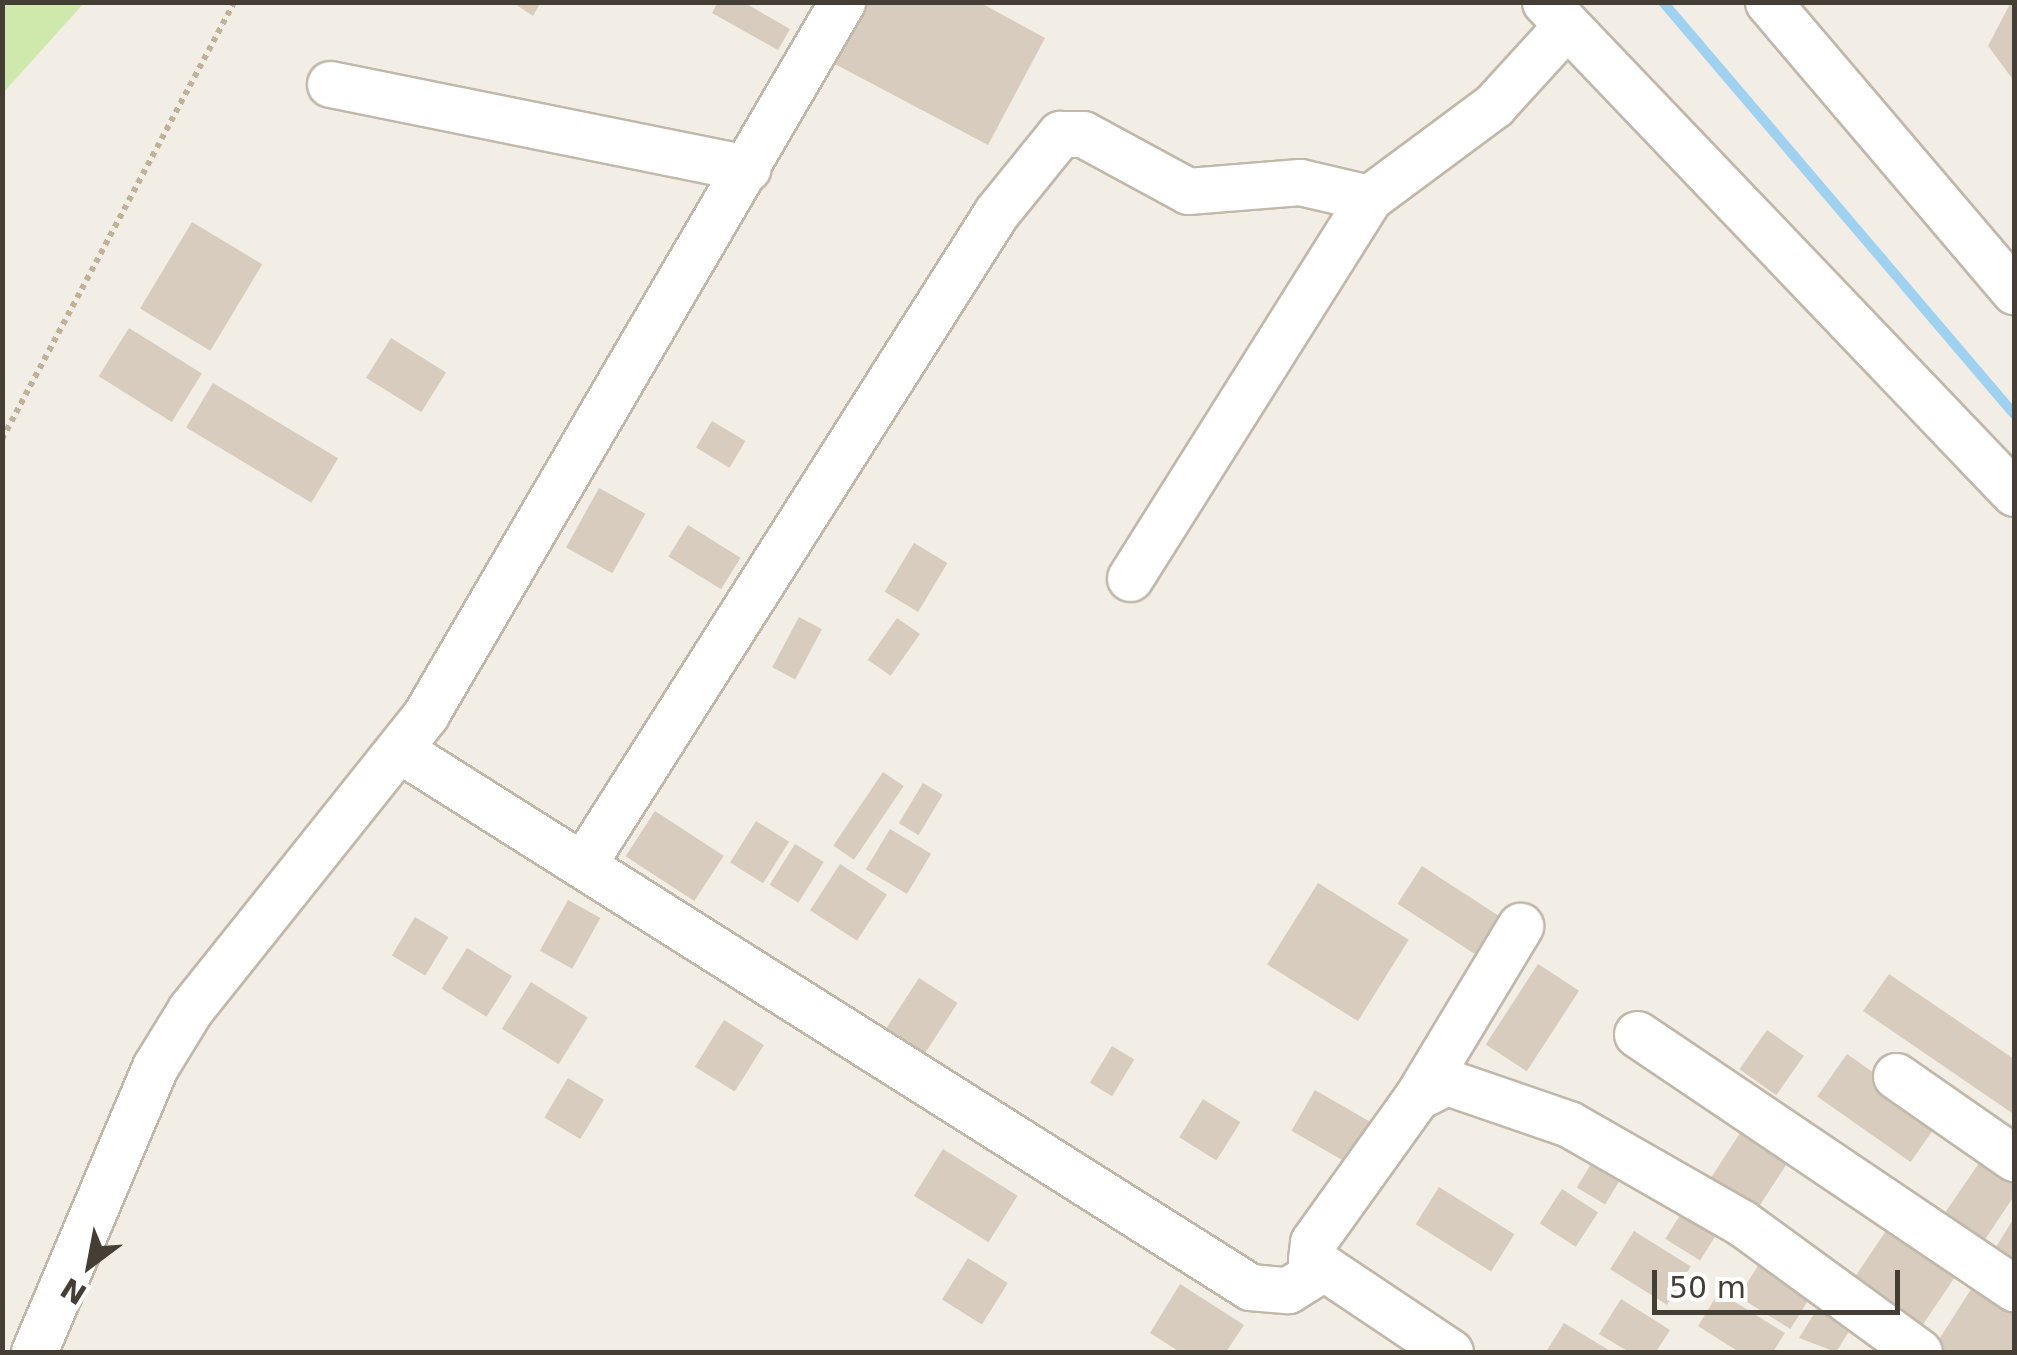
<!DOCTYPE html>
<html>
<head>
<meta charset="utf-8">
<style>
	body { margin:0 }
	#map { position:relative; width:2017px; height:1355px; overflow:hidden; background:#f3eee5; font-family:"DejaVu Sans",sans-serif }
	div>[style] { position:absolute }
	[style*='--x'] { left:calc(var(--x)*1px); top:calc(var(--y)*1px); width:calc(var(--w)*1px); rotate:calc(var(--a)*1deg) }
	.green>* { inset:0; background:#cfe8ac }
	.stream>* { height:10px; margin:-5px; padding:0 5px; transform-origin:5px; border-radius:5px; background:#9fd2f1 }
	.building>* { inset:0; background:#d7ccbd; transform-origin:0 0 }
	.path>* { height:6px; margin-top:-3px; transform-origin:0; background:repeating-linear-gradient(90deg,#c0b198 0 5px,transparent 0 10px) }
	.roads { filter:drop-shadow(2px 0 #c1b8aa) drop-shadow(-2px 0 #c1b8aa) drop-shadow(0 2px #c1b8aa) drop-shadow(0 -2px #c1b8aa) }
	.minor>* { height:45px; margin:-22.5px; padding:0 22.5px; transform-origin:22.5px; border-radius:22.5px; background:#fff }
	span { translate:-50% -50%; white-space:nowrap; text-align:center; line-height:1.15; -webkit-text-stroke:10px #fff; paint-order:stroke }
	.frame { position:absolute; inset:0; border:5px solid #453e34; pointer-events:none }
	.north { position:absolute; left:40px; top:1215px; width:100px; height:100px; -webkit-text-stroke:8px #fff; paint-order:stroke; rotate:212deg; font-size:28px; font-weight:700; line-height:40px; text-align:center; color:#453e34 }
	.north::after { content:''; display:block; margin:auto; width:35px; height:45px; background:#453e34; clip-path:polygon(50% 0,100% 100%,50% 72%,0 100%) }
	.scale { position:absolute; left:1652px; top:1270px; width:248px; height:45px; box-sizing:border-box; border:5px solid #453e34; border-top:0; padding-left:12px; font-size:30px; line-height:35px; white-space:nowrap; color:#453e34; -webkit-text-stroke:8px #fff; paint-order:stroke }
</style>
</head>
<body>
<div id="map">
	<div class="green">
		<i style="clip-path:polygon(3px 2px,84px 3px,3px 93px,2px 3px)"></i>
	</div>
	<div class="stream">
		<i style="--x:1663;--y:2;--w:541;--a:49.57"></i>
	</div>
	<div class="building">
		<i style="clip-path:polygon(512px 2px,541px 2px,533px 16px)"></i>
		<i style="clip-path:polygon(718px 2px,743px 2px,790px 29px,778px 50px,712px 13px)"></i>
		<i style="clip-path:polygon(865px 2px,979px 2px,1045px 38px,988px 145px,833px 63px)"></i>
		<i style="clip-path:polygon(2011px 2px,2014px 2px,2014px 81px,1988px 46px)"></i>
		<i style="left:192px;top:222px;width:82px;height:101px;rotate:31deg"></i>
		<i style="left:129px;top:328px;width:86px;height:57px;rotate:32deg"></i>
		<i style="left:391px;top:338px;width:65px;height:47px;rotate:32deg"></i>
		<i style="left:213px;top:383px;width:146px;height:52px;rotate:31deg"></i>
		<i style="left:712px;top:421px;width:39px;height:31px;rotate:31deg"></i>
		<i style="left:599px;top:488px;width:53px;height:68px;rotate:29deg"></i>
		<i style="left:688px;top:525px;width:62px;height:37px;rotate:32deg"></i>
		<i style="left:914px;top:543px;width:39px;height:57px;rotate:31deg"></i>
		<i style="left:799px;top:617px;width:26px;height:57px;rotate:28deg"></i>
		<i style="left:897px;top:618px;width:28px;height:51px;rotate:35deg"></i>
		<i style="left:883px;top:772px;width:25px;height:89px;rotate:34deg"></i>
		<i style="left:923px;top:783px;width:23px;height:47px;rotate:31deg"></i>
		<i style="left:655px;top:811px;width:82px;height:54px;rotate:33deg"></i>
		<i style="left:756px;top:821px;width:39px;height:49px;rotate:32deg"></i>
		<i style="left:890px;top:829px;width:48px;height:47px;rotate:31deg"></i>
		<i style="left:795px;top:844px;width:34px;height:48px;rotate:32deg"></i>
		<i style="left:840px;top:864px;width:56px;height:55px;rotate:33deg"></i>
		<i style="left:1422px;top:866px;width:95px;height:45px;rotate:33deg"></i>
		<i style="left:1318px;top:883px;width:107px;height:96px;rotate:32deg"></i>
		<i style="left:568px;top:900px;width:37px;height:58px;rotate:29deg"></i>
		<i style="left:415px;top:917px;width:39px;height:45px;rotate:31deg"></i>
		<i style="left:467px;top:948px;width:53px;height:48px;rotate:32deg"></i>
		<i style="left:1538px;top:964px;width:49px;height:96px;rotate:33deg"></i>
		<i style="clip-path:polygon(1889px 974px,2014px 1059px,2012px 1113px,1863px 1011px)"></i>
		<i style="left:919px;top:978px;width:46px;height:60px;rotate:33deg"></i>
		<i style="left:531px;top:982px;width:67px;height:55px;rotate:32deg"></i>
		<i style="left:724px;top:1020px;width:47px;height:55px;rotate:32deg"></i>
		<i style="left:1767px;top:1030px;width:45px;height:48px;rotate:35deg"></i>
		<i style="left:1112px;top:1046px;width:26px;height:43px;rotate:31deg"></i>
		<i style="left:1847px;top:1054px;width:114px;height:52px;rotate:35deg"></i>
		<i style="left:568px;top:1078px;width:42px;height:46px;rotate:31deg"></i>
		<i style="left:1315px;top:1090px;width:64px;height:47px;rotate:30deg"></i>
		<i style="left:1203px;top:1099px;width:44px;height:45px;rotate:32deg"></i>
		<i style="left:1753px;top:1113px;width:56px;height:98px;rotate:33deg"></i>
		<i style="clip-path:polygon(1990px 1147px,2014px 1163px,2014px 1196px,1978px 1250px,1938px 1223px)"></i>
		<i style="left:943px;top:1149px;width:88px;height:55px;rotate:32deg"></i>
		<i style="left:1600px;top:1149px;width:33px;height:45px;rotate:31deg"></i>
		<i style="left:1439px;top:1187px;width:89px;height:44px;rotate:32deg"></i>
		<i style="left:1562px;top:1189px;width:43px;height:41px;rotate:33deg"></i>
		<i style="left:1687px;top:1204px;width:41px;height:41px;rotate:32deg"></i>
		<i style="left:1896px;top:1216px;width:83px;height:91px;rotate:34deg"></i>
		<i style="clip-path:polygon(2014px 1218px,2014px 1280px,1986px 1263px)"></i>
		<i style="left:1634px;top:1231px;width:67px;height:45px;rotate:32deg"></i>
		<i style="left:1764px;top:1256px;width:61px;height:48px;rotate:32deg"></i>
		<i style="left:968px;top:1258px;width:47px;height:49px;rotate:32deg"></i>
		<i style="clip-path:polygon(1980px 1275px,2014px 1300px,2014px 1352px,1931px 1352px)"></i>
		<i style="clip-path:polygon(1180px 1284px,1244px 1325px,1226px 1352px,1180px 1352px,1150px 1333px)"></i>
		<i style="clip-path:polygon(1719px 1292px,1785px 1333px,1773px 1352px,1739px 1352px,1698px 1326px)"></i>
		<i style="clip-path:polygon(1621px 1299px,1670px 1330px,1656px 1352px,1629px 1352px,1599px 1334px)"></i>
		<i style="clip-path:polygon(1822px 1301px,1855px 1322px,1836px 1352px,1799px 1338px)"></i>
		<i style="clip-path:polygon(1564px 1323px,1612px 1352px,1546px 1352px)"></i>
	</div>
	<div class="path">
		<i style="--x:2;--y:439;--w:495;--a:-62"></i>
	</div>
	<div class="roads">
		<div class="minor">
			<i style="--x:1545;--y:2;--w:679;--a:46.31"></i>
			<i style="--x:1768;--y:2;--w:380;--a:49.6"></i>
			<i style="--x:330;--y:84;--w:426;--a:11.4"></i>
			<i style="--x:1130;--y:578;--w:449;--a:-57.8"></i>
			<i style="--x:1369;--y:198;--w:156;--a:-36.6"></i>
			<i style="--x:1494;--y:105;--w:108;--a:-47.6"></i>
			<i style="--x:400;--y:750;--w:1005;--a:32.28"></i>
			<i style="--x:1250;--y:1287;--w:38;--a:5"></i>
			<i style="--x:1288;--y:1290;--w:36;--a:-32"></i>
			<i style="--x:585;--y:861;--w:767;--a:-57.61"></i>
			<i style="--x:996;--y:213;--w:102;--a:-51"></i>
			<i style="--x:1060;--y:134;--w:23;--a:0"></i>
			<i style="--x:1083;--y:134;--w:119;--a:28.5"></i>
			<i style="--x:1188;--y:191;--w:112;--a:-4.6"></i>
			<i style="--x:1300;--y:182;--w:71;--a:13.1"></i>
			<i style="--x:1637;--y:1034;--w:455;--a:34"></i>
			<i style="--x:1896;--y:1076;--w:144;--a:34.8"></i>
			<i style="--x:1417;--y:1097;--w:200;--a:-58.9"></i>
			<i style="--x:34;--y:1352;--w:310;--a:-67"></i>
			<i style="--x:155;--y:1067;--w:67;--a:-58.4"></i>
			<i style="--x:190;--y:1010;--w:379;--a:-51.4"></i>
			<i style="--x:426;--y:714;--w:825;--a:-59.7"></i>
			<i style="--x:1450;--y:1352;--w:167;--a:-146.2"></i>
			<i style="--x:1311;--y:1259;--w:17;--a:-83"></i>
			<i style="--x:1313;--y:1242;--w:178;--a:-54.4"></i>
			<i style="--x:1417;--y:1097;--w:34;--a:-27"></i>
			<i style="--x:1447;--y:1082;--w:129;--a:19"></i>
			<i style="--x:1569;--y:1124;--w:199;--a:29.8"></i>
			<i style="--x:1742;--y:1223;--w:219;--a:36.1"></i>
		</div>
	</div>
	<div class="frame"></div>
	<div class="north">N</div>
	<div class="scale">50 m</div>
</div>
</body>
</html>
